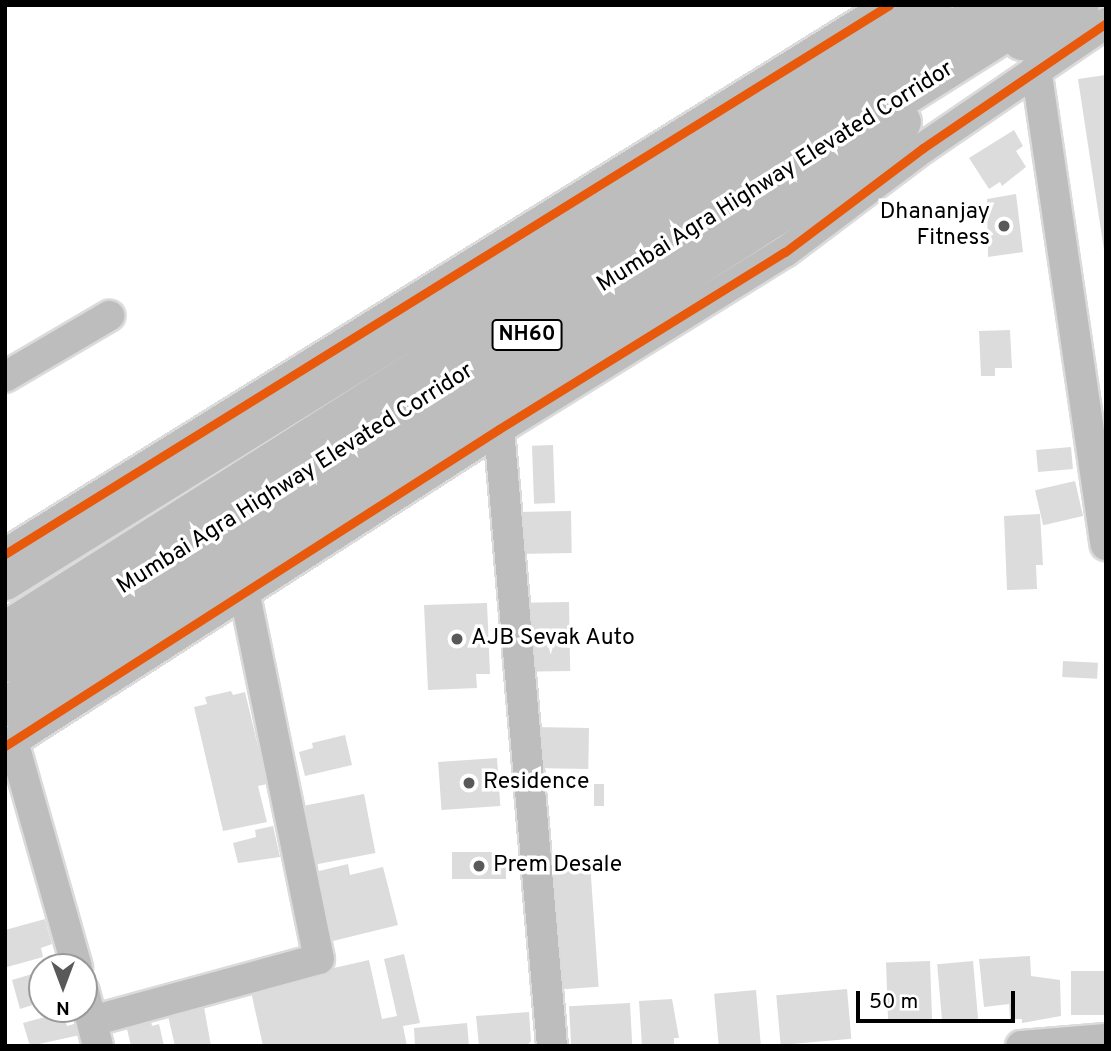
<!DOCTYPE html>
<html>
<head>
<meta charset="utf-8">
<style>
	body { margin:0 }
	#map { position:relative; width:1111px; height:1051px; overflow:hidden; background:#fff; font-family:Overpass,sans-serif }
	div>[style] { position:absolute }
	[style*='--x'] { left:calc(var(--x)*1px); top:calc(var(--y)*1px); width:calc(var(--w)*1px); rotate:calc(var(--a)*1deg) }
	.building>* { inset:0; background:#dcdcdc; transform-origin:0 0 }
	.roads { filter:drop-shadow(2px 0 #dbdbdb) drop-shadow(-2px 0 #dbdbdb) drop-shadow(0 2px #dbdbdb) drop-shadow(0 -2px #dbdbdb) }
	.minor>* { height:30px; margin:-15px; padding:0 15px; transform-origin:15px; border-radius:15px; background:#bdbdbd }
	.major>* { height:38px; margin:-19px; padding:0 19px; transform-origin:19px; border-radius:19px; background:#bdbdbd }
	.highway>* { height:38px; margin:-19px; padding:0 19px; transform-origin:19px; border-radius:19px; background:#bdbdbd }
	.cycleway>* { height:9px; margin:-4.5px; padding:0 4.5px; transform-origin:4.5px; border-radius:4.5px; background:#e8590c }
	.dots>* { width:19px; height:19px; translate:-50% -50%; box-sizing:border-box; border:4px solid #fff; border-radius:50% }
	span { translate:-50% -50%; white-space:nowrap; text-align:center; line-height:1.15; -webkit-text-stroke:7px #fff; paint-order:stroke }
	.shield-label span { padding:2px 5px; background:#fff; border:2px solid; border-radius:5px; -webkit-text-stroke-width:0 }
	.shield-label { font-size:21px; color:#000; font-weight:700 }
	.street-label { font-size:23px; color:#000 }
	.poi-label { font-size:23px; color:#000 }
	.right { translate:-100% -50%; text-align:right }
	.left { translate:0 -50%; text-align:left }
	.frame { position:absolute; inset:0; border:7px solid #000; pointer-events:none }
	.north { position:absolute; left:28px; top:953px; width:70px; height:70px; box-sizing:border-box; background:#fff; border:2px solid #999; border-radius:50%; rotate:180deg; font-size:19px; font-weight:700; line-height:28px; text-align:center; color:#000 }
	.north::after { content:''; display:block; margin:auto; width:24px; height:32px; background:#595959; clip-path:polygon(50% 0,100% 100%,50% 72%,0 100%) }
	.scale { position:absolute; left:856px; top:991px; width:159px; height:32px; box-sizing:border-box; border:4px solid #000; border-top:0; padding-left:9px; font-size:21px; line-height:24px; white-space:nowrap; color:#000; -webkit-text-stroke:5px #fff; paint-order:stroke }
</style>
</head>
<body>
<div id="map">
	<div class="building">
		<i style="clip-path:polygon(1106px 75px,1106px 249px,1104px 250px,1078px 79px)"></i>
		<i style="clip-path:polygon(1014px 130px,1023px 146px,1016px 151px,1026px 167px,1002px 186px,1000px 182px,989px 189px,969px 158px)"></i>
		<i style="clip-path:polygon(1016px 194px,1023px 252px,988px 257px,987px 199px)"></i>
		<i style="clip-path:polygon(1010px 330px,1012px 368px,995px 368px,995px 376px,981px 376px,979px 331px)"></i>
		<i style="left:553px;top:445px;width:58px;height:21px;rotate:88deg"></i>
		<i style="left:1071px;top:447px;width:22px;height:35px;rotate:85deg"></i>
		<i style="left:1075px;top:481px;width:36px;height:41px;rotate:77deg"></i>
		<i style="left:571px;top:511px;width:42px;height:54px;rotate:89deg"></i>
		<i style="clip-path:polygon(1040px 514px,1043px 565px,1036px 565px,1037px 589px,1007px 590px,1004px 516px)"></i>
		<i style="left:569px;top:602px;width:69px;height:46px;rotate:89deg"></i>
		<i style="clip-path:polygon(487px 603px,490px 674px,476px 674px,477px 688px,428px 690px,424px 605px)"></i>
		<i style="left:1063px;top:661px;width:35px;height:16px;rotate:3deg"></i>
		<i style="clip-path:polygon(231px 691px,233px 695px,245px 692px,267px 784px,258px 786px,267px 822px,223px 831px,194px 707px,207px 704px,205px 697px)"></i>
		<i style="left:533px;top:727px;width:56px;height:41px;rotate:1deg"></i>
		<i style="clip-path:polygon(345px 735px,352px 765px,305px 776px,299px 752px,313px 748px,312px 743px)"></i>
		<i style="left:497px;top:758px;width:48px;height:59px;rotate:86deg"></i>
		<i style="left:594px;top:784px;width:10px;height:22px"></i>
		<i style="left:364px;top:794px;width:60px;height:69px;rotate:79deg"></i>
		<i style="clip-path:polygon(273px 826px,280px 857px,238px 863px,233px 843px,256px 837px,255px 830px)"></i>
		<i style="left:506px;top:852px;width:27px;height:54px;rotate:90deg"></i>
		<i style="left:590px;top:863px;width:124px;height:50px;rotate:86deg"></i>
		<i style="clip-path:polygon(348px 864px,350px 875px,383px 867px,398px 925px,333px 941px,315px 872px)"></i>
		<i style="clip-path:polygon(45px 919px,52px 944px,41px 948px,43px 957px,7px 967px,5px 930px)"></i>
		<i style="clip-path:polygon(404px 954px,420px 1023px,403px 1026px,407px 1046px,263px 1046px,250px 987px,369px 960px,382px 1019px,397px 1016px,384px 959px)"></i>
		<i style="clip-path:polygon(1030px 956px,1031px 976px,1060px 980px,1061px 1016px,1022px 1023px,1022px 1019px,1010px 1019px,1009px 1004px,984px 1007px,979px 959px)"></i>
		<i style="left:930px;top:961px;width:60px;height:44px;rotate:88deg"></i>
		<i style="left:973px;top:961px;width:58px;height:36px;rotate:85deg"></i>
		<i style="clip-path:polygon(42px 971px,42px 1002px,20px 1009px,12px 980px)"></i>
		<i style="left:1106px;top:971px;width:44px;height:35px;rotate:90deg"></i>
		<i style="left:847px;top:989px;width:50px;height:71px;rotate:85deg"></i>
		<i style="left:756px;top:990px;width:56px;height:42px;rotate:85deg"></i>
		<i style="clip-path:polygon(672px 999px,679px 1038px,674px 1038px,674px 1046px,642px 1046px,639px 1001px)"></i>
		<i style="left:630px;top:1003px;width:43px;height:61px;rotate:87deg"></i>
		<i style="clip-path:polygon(204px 1007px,211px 1046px,175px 1046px,168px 1016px)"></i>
		<i style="clip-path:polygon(63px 1012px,67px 1026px,77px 1023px,80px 1035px,30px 1046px,23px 1023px)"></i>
		<i style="clip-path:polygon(529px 1012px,531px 1041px,527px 1046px,479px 1046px,476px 1016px)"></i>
		<i style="clip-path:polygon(150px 1016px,152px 1026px,159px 1024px,164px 1046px,131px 1046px,125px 1021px)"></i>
		<i style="clip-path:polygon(467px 1023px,469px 1046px,415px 1046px,414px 1028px)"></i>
	</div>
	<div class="roads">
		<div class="minor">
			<i style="--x:1036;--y:68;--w:482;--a:81.7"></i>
			<i style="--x:5;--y:377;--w:121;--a:-30.4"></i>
			<i style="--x:499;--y:429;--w:619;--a:85.09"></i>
			<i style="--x:5;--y:554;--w:1041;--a:-31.84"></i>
			<i style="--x:13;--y:741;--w:235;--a:74.2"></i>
			<i style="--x:5;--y:746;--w:587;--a:-32.69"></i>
			<i style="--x:499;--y:429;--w:336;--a:-31.8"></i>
			<i style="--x:785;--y:252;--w:173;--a:-37"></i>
			<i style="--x:923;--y:148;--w:222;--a:-34.3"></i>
			<i style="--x:84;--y:992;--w:56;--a:75.5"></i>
			<i style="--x:92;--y:1021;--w:235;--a:-15.3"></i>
			<i style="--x:319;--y:959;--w:375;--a:-101.5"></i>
			<i style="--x:1021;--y:1046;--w:85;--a:-4.7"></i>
		</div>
		<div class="major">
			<i style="--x:1022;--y:41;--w:68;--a:-31.8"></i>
		</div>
		<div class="highway">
			<i style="--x:5;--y:581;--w:1092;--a:-31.83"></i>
			<i style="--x:5;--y:631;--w:1169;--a:-32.38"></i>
			<i style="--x:5;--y:663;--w:1234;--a:-32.22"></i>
			<i style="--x:5;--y:707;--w:981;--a:-32.48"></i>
			<i style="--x:833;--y:180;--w:90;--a:-40"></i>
		</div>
	</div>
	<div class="cycleway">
		<i style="--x:5;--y:554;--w:1041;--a:-31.84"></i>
		<i style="--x:5;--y:746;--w:587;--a:-32.69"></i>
		<i style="--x:499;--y:429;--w:336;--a:-31.8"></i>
		<i style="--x:785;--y:252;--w:173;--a:-37"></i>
		<i style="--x:923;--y:148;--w:222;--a:-34.3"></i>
	</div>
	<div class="dots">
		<i style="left:1004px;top:226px;background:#595959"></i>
		<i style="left:457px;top:639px;background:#595959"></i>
		<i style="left:469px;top:783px;background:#595959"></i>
		<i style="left:479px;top:866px;background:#595959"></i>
	</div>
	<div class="shield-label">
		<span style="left:527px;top:335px">NH60</span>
	</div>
	<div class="street-label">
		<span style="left:776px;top:178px;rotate:-32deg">Mumbai Agra Highway Elevated Corridor</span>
		<span style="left:296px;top:480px;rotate:-32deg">Mumbai Agra Highway Elevated Corridor</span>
	</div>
	<div class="poi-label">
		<span class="right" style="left:990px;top:226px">Dhananjay<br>Fitness</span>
		<span class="left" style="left:471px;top:639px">AJB Sevak Auto</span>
		<span class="left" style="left:483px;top:783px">Residence</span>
		<span class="left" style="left:493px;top:866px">Prem Desale</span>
	</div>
	<div class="frame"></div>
	<div class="north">N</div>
	<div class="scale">50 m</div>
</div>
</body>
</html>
